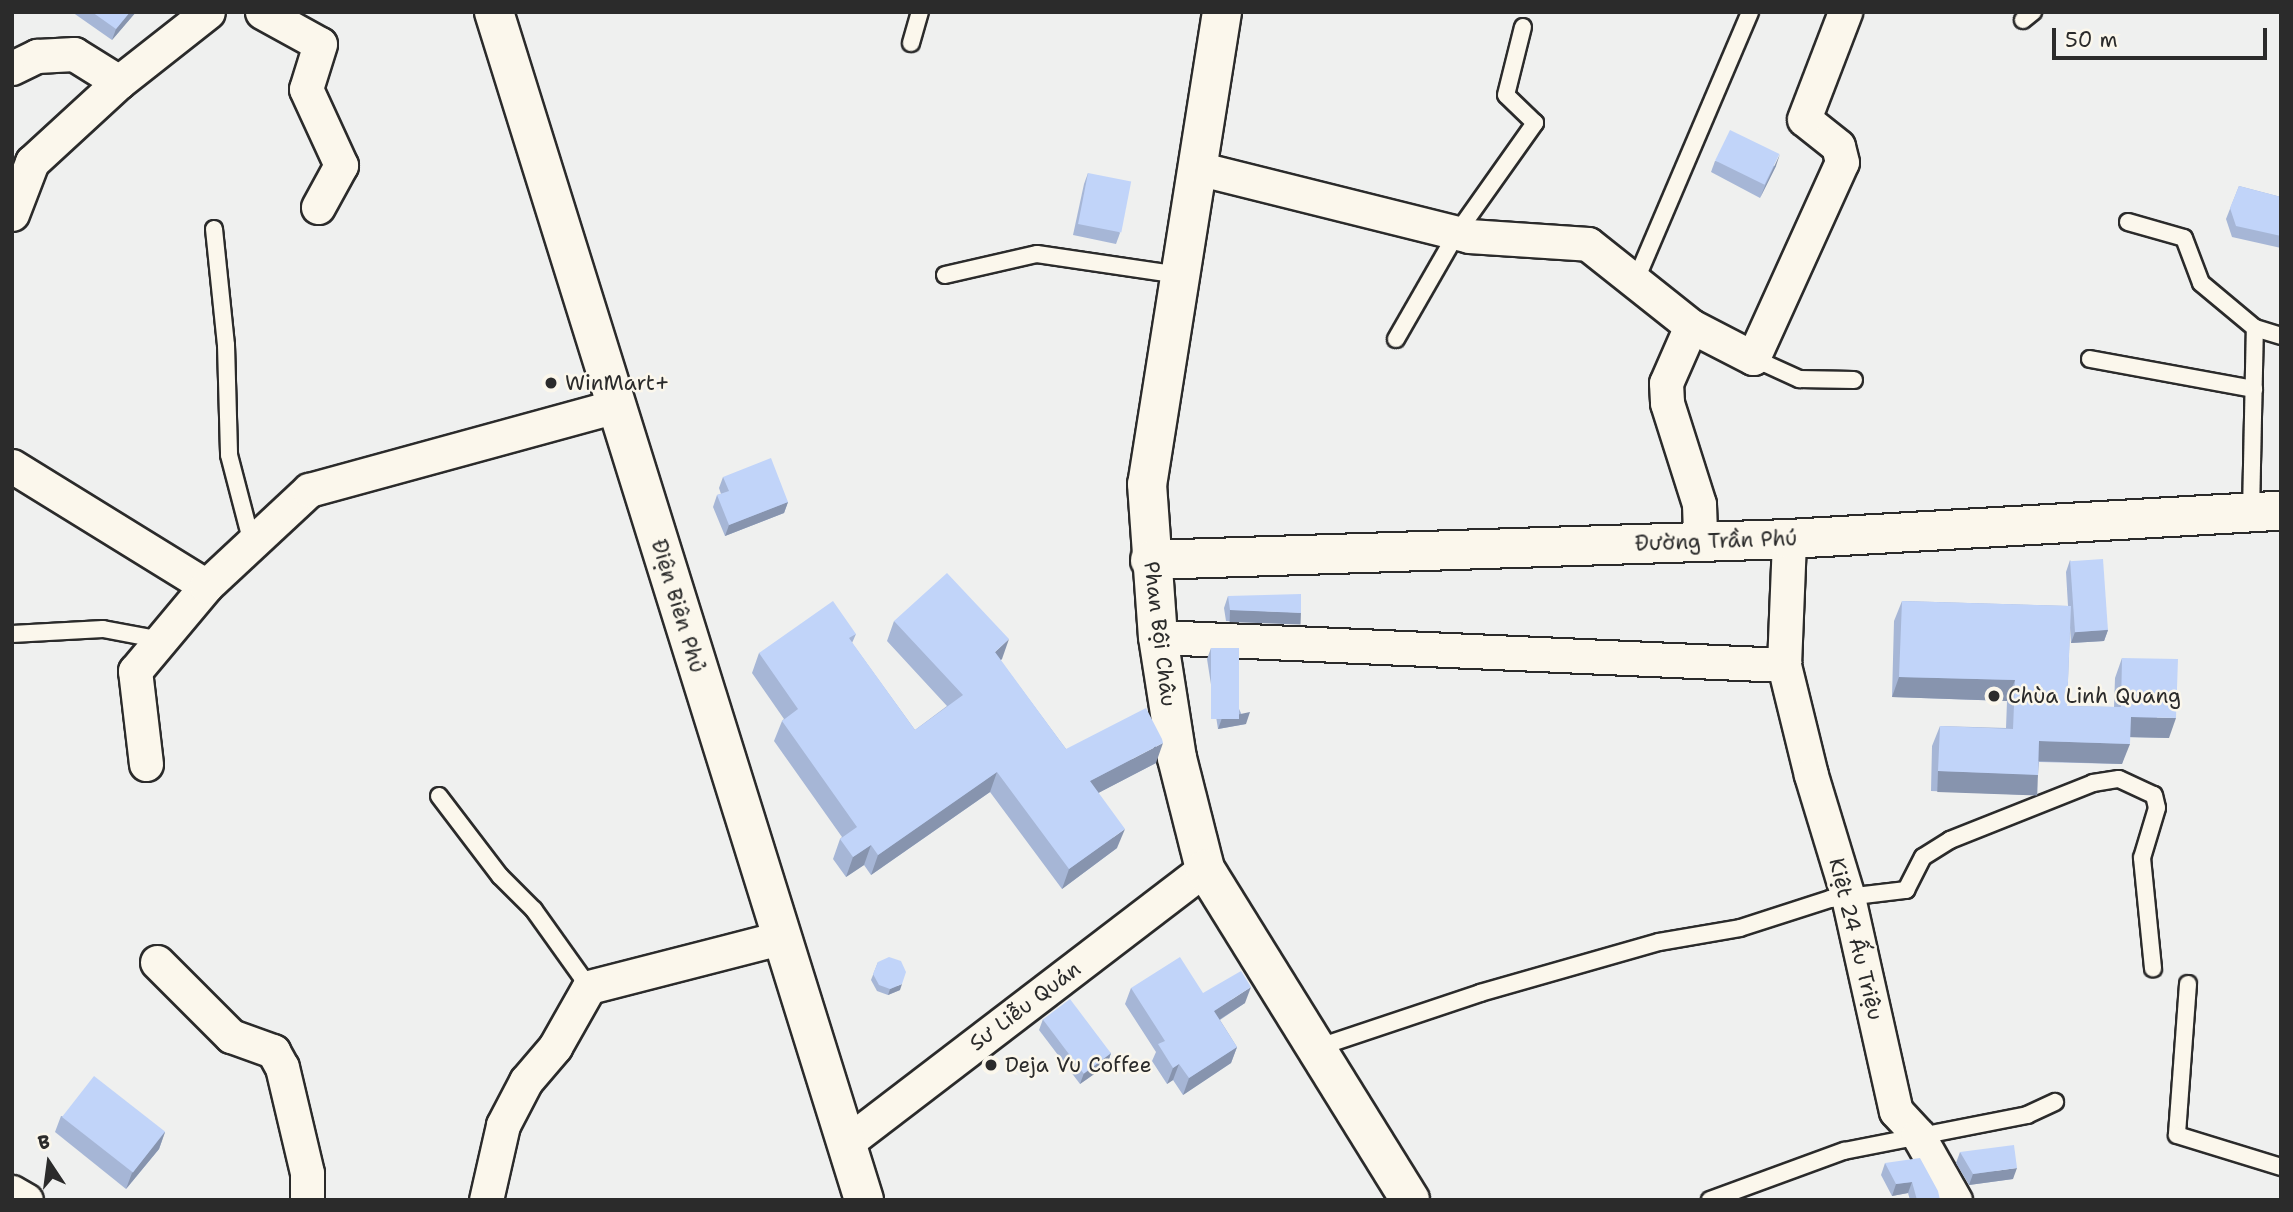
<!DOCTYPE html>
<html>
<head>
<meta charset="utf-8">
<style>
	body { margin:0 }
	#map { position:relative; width:2293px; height:1212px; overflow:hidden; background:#eff0ef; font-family:"Shantell Sans",sans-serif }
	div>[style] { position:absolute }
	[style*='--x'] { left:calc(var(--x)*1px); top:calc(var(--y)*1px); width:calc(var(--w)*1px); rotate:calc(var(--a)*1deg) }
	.roads { filter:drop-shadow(2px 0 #2b2b2b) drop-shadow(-2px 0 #2b2b2b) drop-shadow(0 2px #2b2b2b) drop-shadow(0 -2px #2b2b2b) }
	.lane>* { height:16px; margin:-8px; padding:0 8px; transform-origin:8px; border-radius:8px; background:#fbf7ec }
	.street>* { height:33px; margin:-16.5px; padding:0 16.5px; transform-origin:16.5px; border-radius:16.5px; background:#fbf7ec }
	.secondary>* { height:38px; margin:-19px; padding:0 19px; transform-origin:19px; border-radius:19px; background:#fbf7ec }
	.wall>* { inset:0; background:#a6b6d6 }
	.shaded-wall>* { inset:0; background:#8794ae; transform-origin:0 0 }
	.building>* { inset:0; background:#c1d4f9; transform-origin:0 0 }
	.dots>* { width:19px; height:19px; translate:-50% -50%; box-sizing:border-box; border:4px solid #fbf7ec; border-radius:50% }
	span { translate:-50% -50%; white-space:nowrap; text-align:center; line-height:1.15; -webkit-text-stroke:5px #fbf7ec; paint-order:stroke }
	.poi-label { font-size:21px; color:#2b2b2b }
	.left { translate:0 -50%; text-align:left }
	.street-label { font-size:21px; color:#2b2b2b }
	.frame { position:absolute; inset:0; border:14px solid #2b2b2b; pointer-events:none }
	.north { position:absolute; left:14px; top:1128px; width:70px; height:70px; -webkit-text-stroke:5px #fbf7ec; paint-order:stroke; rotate:347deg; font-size:19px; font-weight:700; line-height:28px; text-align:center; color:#2b2b2b }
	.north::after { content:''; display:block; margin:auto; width:24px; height:32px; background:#2b2b2b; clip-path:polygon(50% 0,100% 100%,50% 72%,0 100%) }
	.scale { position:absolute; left:2052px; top:28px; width:215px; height:32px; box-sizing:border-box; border:4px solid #2b2b2b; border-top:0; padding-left:9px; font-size:21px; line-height:24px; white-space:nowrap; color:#2b2b2b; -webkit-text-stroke:5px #fbf7ec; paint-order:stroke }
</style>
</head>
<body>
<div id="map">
	<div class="roads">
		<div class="lane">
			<i style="--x:2023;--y:20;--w:13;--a:-39"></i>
			<i style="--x:911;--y:43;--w:32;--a:-74"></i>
			<i style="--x:2128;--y:222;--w:58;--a:15.9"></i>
			<i style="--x:2184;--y:238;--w:48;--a:69.3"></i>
			<i style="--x:2201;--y:283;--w:70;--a:39.8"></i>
			<i style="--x:2255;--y:328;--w:27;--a:17"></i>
			<i style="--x:214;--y:229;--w:117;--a:84.1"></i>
			<i style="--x:226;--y:345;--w:110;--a:88.4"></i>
			<i style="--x:229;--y:455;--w:91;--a:75.4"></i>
			<i style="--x:945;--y:275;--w:94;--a:-12.9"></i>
			<i style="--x:1037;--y:254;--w:144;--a:8.4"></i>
			<i style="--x:1635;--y:282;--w:293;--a:-66.9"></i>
			<i style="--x:1396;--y:339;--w:122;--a:-60.1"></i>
			<i style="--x:1457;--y:233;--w:135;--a:-54.7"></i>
			<i style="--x:1535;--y:123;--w:40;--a:-136"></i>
			<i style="--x:1506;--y:95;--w:70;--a:-76"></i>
			<i style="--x:1753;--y:358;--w:51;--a:24.5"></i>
			<i style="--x:1799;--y:379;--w:55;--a:1"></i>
			<i style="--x:2090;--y:359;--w:167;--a:10.4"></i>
			<i style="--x:2251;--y:513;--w:185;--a:-88.8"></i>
			<i style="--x:12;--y:634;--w:91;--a:-3.1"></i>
			<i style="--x:103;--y:629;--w:59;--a:10.7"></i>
			<i style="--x:439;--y:796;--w:101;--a:52.7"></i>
			<i style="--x:500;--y:876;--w:48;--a:45"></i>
			<i style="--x:534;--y:910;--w:95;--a:54.5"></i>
			<i style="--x:2188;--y:984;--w:151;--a:94.2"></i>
			<i style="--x:2177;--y:1135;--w:109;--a:17.1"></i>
			<i style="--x:1316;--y:1048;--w:173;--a:-18.5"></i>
			<i style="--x:1480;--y:993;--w:186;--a:-15.9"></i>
			<i style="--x:1659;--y:942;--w:82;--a:-9.8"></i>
			<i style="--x:1740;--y:928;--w:95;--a:-17.9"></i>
			<i style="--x:1830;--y:899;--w:77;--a:-6.8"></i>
			<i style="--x:1906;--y:890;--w:37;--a:-63"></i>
			<i style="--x:1923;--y:857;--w:32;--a:-32"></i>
			<i style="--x:1950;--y:840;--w:154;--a:-21.7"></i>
			<i style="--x:2093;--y:783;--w:26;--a:-9"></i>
			<i style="--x:2119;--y:779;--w:38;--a:25"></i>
			<i style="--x:2154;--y:795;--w:13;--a:77"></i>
			<i style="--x:2157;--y:808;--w:52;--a:106.7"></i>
			<i style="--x:2142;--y:858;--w:111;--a:84.3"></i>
			<i style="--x:1710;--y:1200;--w:143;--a:-20.1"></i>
			<i style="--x:1844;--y:1151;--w:187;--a:-11.1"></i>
			<i style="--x:2027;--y:1115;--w:31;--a:-25"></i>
		</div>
		<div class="street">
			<i style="--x:262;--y:12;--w:66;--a:28.9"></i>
			<i style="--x:320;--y:44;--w:47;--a:107.3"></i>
			<i style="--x:306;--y:89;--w:84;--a:65.3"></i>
			<i style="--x:341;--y:165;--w:48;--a:118.7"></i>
			<i style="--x:12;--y:68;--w:28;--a:-26"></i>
			<i style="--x:37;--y:56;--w:37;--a:-3"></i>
			<i style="--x:74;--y:54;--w:53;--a:31.9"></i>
			<i style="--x:119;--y:82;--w:113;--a:-38.2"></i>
			<i style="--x:1197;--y:168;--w:280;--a:14"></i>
			<i style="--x:1469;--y:236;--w:119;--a:3.8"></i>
			<i style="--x:1588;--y:244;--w:132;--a:38.5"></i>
			<i style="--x:1691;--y:326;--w:70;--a:27.3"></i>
			<i style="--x:1753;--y:358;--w:215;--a:-65.6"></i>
			<i style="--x:1842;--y:162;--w:16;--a:-104"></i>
			<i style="--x:1838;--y:146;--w:43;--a:-141.5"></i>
			<i style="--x:1804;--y:119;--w:115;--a:-69"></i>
			<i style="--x:12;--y:214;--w:56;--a:-69"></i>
			<i style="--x:32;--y:162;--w:118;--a:-42.6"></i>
			<i style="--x:1691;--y:326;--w:62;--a:113.7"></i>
			<i style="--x:1666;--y:383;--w:20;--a:87"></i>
			<i style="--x:1667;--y:403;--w:106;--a:72.4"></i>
			<i style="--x:1699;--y:504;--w:38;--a:88"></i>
			<i style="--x:12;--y:466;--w:228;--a:31.7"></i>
			<i style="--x:1158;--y:637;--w:627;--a:2.56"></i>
			<i style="--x:1784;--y:665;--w:126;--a:-87.7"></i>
			<i style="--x:1784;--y:665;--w:113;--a:76.2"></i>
			<i style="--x:1811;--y:775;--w:127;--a:73.1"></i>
			<i style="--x:1848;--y:897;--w:219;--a:77.4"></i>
			<i style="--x:1896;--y:1111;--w:33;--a:47"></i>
			<i style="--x:1918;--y:1135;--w:75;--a:60.4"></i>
			<i style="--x:146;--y:764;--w:94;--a:-96.7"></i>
			<i style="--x:135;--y:671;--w:111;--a:-50.1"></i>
			<i style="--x:206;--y:586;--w:141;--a:-43"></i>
			<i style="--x:309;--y:490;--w:319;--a:-15.3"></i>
			<i style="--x:157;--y:962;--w:105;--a:45"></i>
			<i style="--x:231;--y:1036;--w:45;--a:19.7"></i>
			<i style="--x:273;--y:1051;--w:18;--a:61"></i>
			<i style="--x:282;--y:1067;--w:109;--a:76.7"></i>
			<i style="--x:307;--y:1173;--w:27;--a:90"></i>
			<i style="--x:846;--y:1143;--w:452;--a:-37.4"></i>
			<i style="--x:12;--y:1192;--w:16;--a:30"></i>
			<i style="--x:486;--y:1200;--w:77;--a:-77.2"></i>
			<i style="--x:503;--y:1125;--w:50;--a:-62.4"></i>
			<i style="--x:526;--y:1081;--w:45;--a:-49.5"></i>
			<i style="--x:555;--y:1047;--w:69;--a:-60.5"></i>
			<i style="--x:589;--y:987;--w:197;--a:-14.4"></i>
		</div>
		<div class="secondary">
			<i style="--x:494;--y:12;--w:1244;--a:72.7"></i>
			<i style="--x:1222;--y:12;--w:478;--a:99"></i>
			<i style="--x:1147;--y:484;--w:153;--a:85.9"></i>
			<i style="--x:1158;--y:637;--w:122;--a:81.1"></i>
			<i style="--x:1177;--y:758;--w:114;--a:75.8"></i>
			<i style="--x:1205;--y:869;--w:389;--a:58.2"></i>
			<i style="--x:1150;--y:560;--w:639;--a:-1.88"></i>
			<i style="--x:1789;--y:539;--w:493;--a:-3.3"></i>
		</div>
	</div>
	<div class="wall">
		<i style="clip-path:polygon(72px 12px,136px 12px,112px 40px)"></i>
		<i style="clip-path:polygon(1715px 161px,1776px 166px,1760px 198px,1711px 172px)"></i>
		<i style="clip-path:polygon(1088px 173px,1120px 233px,1116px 244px,1073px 235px,1084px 184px)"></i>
		<i style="clip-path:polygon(2239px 186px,2281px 197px,2281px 248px,2232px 237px,2226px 219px)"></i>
		<i style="clip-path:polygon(723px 477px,788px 502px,784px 513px,725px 536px,713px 507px,717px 495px,721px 494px,719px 488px)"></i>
		<i style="clip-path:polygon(2070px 560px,2108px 630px,2104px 641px,2071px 643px,2070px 628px,2067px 706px,2114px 707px,2115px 678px,2122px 658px,2169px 738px,2130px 737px,2122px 764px,2039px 762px,2038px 775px,2031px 795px,1931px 791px,1932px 746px,1940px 726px,2006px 728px,2007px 701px,1892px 697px,1894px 621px,1902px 601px,2068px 606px,2066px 572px)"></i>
		<i style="clip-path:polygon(1228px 596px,1297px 624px,1226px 621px,1224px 608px)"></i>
		<i style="clip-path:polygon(894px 621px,1002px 659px,1000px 660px,1066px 749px,1156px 763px,1098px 793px,1117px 848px,1062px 889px,990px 792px,871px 875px,864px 865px,846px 877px,833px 859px,840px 839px,842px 837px,774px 741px,782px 721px,784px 719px,752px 673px,759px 653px,856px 634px,852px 643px,915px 730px,947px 706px,887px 641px)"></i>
		<i style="clip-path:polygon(1211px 648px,1246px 724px,1218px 729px,1207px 659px)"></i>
		<i style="clip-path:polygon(878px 962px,900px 990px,888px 995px,877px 991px,871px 980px)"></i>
		<i style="clip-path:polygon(1131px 988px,1203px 993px,1245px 1003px,1220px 1020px,1237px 1047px,1231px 1063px,1183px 1095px,1173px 1080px,1167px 1084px,1152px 1061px,1156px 1052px,1125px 1004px)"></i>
		<i style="clip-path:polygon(1043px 1019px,1111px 1053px,1107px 1065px,1080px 1084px,1039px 1030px)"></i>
		<i style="clip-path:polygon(61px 1116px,165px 1132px,159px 1149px,126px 1189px,55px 1132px)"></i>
		<i style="clip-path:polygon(1960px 1152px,2013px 1179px,1969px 1185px,1956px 1163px)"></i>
		<i style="clip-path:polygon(1885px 1163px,1940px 1200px,1910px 1200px,1908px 1193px,1892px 1196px,1881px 1175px)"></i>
	</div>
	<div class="shaded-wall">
		<i style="clip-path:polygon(130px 12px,136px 12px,112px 40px,116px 29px)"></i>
		<i style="clip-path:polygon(1780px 154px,1776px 166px,1760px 198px,1765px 186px)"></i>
		<i style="clip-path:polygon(788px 502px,784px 513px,725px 536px,729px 525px)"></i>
		<i style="left:1230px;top:610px;width:71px;height:12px;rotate:2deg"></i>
		<i style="clip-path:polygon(2108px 630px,2104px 641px,2071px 643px,2075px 632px)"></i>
		<i style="clip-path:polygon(1009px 639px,1002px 659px,987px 672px,995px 652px)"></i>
		<i style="clip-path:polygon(1899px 677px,2015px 680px,2007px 701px,1892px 697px)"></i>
		<i style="clip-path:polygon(1250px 712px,1246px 724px,1218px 729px,1222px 718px)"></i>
		<i style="clip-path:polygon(2131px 717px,2176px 718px,2169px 738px,2124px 737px)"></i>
		<i style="clip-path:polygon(2039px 741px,2130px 744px,2122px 764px,2032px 761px)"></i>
		<i style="clip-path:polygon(1163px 743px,1156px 763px,1083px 801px,1090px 781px)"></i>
		<i style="left:1938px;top:771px;width:100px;height:21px;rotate:2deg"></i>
		<i style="clip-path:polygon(997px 772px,990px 792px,871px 875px,878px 855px)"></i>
		<i style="clip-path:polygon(1125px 829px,1117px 848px,1062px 889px,1069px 869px)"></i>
		<i style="clip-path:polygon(871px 845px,864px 865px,846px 877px,853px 857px)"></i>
		<i style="clip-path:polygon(902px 984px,900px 990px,888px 995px,890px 989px)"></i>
		<i style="clip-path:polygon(1251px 987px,1245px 1003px,1208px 1027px,1214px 1011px)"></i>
		<i style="clip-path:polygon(1237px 1047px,1231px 1063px,1183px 1095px,1189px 1078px)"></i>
		<i style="clip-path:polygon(1111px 1053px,1107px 1065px,1080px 1084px,1084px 1073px)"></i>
		<i style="clip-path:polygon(1179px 1064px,1173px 1080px,1167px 1084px,1173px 1068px)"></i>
		<i style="clip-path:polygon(165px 1132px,159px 1149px,126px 1189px,132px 1173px)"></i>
		<i style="clip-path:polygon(2017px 1168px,2013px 1179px,1969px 1185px,1973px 1174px)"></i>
		<i style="clip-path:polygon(1912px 1182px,1908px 1193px,1892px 1196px,1896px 1184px)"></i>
	</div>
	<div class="building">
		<i style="clip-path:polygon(92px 12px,130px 12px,116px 29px)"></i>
		<i style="left:1730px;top:130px;width:55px;height:34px;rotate:26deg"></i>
		<i style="left:1088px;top:173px;width:44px;height:52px;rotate:11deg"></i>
		<i style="clip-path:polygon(2239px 186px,2281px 197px,2281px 236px,2236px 226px,2230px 208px)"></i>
		<i style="clip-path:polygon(771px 458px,788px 502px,729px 525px,717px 495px,729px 491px,723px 477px)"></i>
		<i style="left:2103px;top:559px;width:71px;height:33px;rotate:86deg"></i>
		<i style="clip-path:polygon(947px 573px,1009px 639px,995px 652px,1066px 749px,1146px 708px,1162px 739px,1163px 743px,1090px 781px,1125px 829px,1069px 869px,997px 772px,878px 855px,871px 845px,853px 857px,840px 839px,857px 827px,782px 721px,798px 709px,759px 653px,833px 601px,856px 634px,849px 638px,915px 730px,963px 695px,894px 621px)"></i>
		<i style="clip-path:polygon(1301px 594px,1301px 613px,1230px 610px,1228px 596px)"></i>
		<i style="clip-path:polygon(1902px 601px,2071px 606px,2067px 706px,2121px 707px,2122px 658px,2178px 659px,2176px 718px,2131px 717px,2130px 744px,2039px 741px,2038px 775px,1938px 771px,1940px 726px,2013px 729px,2015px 680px,1899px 677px)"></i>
		<i style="left:1211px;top:648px;width:28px;height:71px"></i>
		<i style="clip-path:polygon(889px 957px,901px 961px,906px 972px,902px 984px,890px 989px,879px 985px,873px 974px,878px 962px)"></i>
		<i style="clip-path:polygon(1180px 957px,1203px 993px,1241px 971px,1251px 987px,1214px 1011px,1237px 1047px,1189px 1078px,1179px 1064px,1173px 1068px,1158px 1044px,1165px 1041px,1131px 988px)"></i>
		<i style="left:1070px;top:999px;width:68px;height:34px;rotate:53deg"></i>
		<i style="left:94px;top:1076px;width:90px;height:52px;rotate:38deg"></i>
		<i style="clip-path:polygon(2014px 1145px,2017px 1168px,1973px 1174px,1960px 1152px)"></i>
		<i style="clip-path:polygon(1920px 1158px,1938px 1191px,1940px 1200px,1917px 1200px,1912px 1182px,1896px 1184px,1885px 1163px)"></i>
	</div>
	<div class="dots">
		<i style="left:551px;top:383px;background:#2b2b2b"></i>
		<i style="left:1994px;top:696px;background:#2b2b2b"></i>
		<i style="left:991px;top:1065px;background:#2b2b2b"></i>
	</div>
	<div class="poi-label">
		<span class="left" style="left:565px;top:383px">WinMart+</span>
		<span class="left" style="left:2008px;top:696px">Chùa Linh Quang</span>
		<span class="left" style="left:1005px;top:1065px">Deja Vu Coffee</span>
	</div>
	<div class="street-label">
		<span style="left:1716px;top:541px;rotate:-2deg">Đường Trần Phú</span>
		<span style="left:678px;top:606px;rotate:73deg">Điện Biên Phủ</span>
		<span style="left:1160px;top:634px;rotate:83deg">Phan Bội Châu</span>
		<span style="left:1856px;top:939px;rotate:76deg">Kiệt 24 Ấu Triệu</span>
		<span style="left:1025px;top:1006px;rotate:-37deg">Sư Liễu Quán</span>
	</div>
	<div class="frame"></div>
	<div class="north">B</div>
	<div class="scale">50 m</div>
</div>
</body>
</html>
